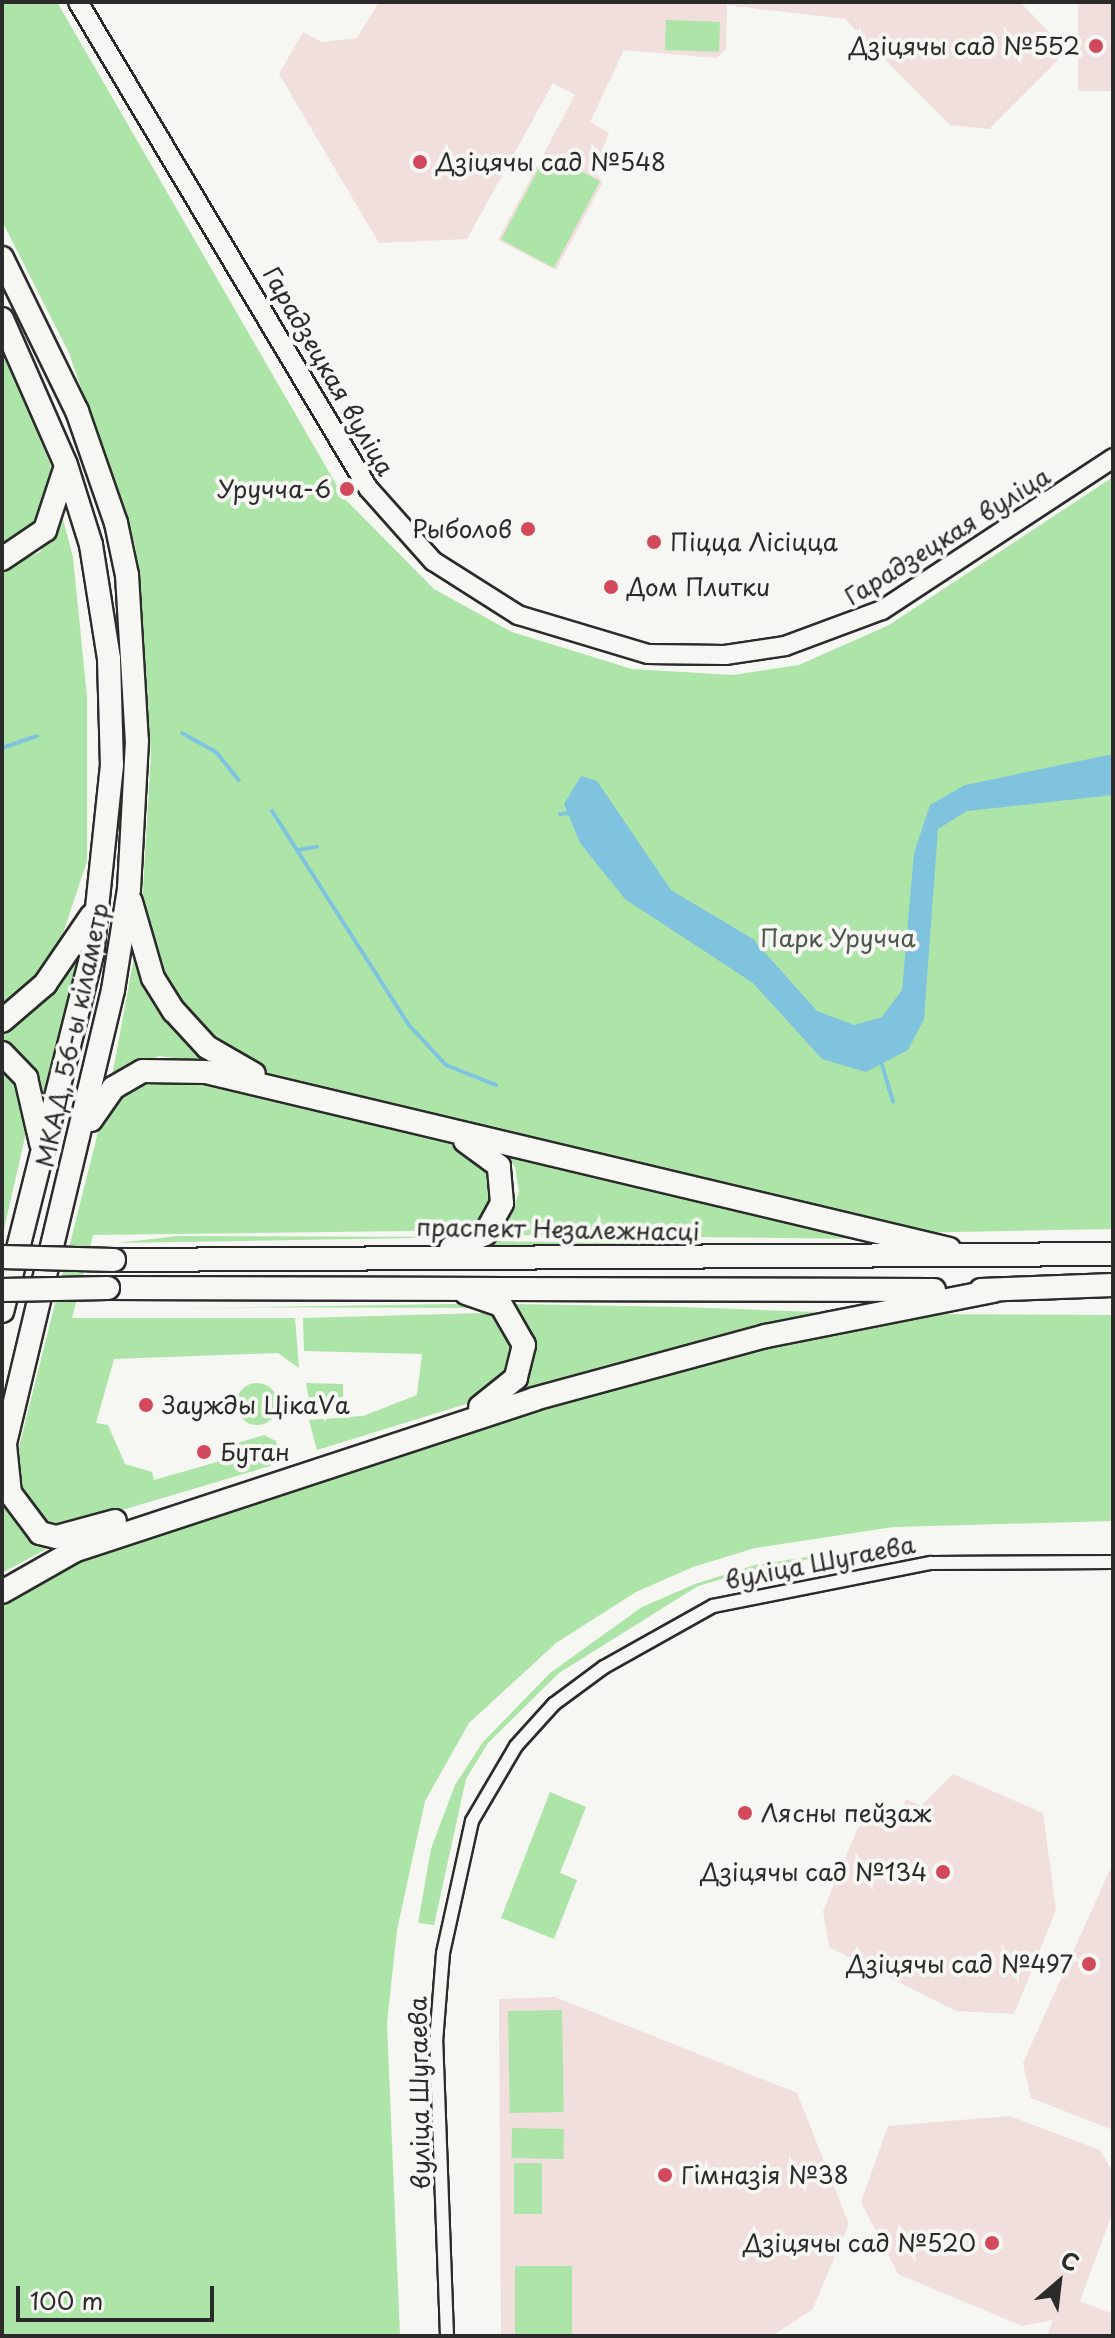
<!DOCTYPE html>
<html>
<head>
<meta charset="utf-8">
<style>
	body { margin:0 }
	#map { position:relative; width:1115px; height:2338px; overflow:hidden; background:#f6f6f2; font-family:"Playpen Sans",sans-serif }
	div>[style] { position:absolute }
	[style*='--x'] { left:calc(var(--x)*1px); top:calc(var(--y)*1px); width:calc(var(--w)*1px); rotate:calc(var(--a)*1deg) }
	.built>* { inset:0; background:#f0dfdc; transform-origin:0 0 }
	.green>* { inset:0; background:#ade4a8; transform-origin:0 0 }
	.round { border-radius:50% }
	.water>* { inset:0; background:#7fc3df }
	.stream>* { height:4px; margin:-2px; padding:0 2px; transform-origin:2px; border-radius:2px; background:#7fc3df }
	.roads { filter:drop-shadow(2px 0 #2b2b2b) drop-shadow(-2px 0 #2b2b2b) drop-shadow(0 2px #2b2b2b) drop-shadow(0 -2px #2b2b2b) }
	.street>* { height:12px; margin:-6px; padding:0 6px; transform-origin:6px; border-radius:6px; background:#f6f6f2 }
	.secondary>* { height:18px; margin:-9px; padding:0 9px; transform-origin:9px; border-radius:9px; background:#f6f6f2 }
	.highway>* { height:22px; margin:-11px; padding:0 11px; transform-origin:11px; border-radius:11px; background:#f6f6f2 }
	.bridges { filter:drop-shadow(2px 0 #2b2b2b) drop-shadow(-2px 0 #2b2b2b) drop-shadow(0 2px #2b2b2b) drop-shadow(0 -2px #2b2b2b) }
	.highway-bridge>* { height:22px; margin:-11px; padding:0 11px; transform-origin:11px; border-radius:11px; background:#f6f6f2 }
	.dots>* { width:22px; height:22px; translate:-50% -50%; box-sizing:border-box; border:4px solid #f6f6f2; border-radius:50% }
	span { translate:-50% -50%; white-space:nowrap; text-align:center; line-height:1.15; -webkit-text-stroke:8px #f6f6f2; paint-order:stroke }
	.poi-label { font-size:24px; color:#2b2b2b }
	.right { translate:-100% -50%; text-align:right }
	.left { translate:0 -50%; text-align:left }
	.street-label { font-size:24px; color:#2b2b2b }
	.park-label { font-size:24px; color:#4c594a }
	.frame { position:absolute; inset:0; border:4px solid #2b2b2b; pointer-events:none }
	.north { position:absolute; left:1019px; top:2242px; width:80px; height:80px; -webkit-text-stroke:6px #f6f6f2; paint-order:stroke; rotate:28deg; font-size:22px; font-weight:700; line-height:32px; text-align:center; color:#2b2b2b }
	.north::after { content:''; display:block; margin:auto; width:28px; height:36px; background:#2b2b2b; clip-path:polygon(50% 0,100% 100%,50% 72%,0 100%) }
	.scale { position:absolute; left:16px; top:2286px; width:198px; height:36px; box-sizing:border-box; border:4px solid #2b2b2b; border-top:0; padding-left:10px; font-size:24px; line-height:28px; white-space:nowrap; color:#2b2b2b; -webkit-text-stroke:6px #f6f6f2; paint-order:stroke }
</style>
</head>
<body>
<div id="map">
	<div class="built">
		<i style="clip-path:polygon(379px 2px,1020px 2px,1059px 42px,1057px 61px,989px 129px,950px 125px,845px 19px,727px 5px,726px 49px,717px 58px,624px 50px,590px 122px,609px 133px,594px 170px,603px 182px,556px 270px,498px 240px,575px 95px,553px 83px,467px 239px,379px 243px,279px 74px,303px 32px,322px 42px,357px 38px)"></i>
		<i style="left:1078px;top:2px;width:35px;height:89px"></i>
		<i style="clip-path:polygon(953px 1774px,1043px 1813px,1056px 1910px,1014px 2014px,956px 2011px,829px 1947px,823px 1911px,858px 1828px,880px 1807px,899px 1818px,906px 1799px,921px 1806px)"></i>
		<i style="clip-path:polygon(1113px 1863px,1113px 2130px,1031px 2098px,1023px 2063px)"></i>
		<i style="clip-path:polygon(555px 1997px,797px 2093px,849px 2224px,812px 2310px,772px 2336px,501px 2336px,499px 1999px)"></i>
		<i style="clip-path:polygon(1009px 2116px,1100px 2150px,1113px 2173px,1113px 2211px,1080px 2301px,1113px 2314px,1113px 2336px,1047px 2336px,1053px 2320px,1022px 2326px,898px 2274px,861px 2202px,888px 2126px)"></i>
	</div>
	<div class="green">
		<i style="clip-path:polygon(2px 2px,57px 2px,344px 498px,434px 589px,512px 632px,632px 669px,733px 675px,799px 665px,889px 625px,1113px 477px,1113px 1229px,904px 1233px,270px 1077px,230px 1056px,168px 991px,142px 906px,151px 754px,135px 544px,69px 353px,2px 221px)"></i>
		<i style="left:666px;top:20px;width:54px;height:30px;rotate:2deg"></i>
		<i style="left:547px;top:153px;width:60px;height:98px;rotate:28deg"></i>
		<i style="clip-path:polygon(2px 350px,54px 473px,42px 519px,2px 550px)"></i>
		<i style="clip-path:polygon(61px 512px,73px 557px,87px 697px,87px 861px,51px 970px,2px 1012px,2px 569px,40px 552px)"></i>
		<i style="clip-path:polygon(135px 952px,214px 1063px,159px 1056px,112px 1076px)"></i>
		<i style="clip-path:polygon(78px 958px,54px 1059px,44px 1096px,29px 1062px,2px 1044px,2px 1030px,60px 984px)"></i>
		<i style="clip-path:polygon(2px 1063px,18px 1075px,30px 1115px,2px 1238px)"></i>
		<i style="clip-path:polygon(189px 1077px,459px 1143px,474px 1149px,499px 1185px,481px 1230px,93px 1235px,72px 1318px,295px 1318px,299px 1368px,278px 1353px,114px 1359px,96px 1423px,108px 1425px,125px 1464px,152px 1472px,154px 1480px,217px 1462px,227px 1446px,264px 1435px,276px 1441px,280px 1455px,270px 1466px,65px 1527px,44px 1526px,17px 1493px,18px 1451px,99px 1128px,105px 1110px,135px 1081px)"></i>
		<i style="clip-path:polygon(500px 1147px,754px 1215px,868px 1239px,503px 1235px,519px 1192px,515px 1167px)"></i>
		<i style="clip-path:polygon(178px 1236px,472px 1237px,117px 1243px)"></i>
		<i style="clip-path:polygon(497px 1241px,690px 1244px,884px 1245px,490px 1245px)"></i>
		<i style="clip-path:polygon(456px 1304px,482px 1308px,129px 1307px,248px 1307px)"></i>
		<i style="clip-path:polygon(511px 1304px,684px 1307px,816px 1312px,522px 1391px,532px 1335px)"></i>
		<i style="clip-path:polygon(484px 1313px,498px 1318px,513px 1354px,508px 1376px,479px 1400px,317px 1450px,309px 1420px,363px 1416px,417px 1395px,422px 1354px,304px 1351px,303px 1318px)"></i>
		<i style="clip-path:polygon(910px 1314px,1113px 1315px,1113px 1521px,893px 1527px,755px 1548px,693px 1567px,636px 1592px,556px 1643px,469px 1723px,425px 1801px,397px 1930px,387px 2023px,400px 2336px,2px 2336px,2px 1605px,44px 1571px,364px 1462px,763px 1344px)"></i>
		<i style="clip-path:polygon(306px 1383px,343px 1384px,343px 1405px,310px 1406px)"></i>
		<i class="round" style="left:236px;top:1383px;width:42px;height:42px"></i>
		<i style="clip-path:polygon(2px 1497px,19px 1528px,52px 1546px,2px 1573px)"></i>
		<i style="clip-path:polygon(895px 1543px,897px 1557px,835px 1564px,833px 1555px,767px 1567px,768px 1576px,735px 1584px,733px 1576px,698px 1586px,559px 1673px,488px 1743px,466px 1779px,434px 1925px,418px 1923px,431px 1849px,455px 1785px,483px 1742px,550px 1673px,642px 1607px,695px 1584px,755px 1565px)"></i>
		<i style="clip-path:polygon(550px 1792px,586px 1807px,560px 1873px,577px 1880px,554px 1939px,501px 1918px)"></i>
		<i style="left:562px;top:2010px;width:102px;height:54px;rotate:89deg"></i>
		<i style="left:512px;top:2128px;width:52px;height:30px;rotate:1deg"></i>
		<i style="left:542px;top:2163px;width:51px;height:28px;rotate:90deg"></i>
		<i style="left:515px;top:2266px;width:57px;height:70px"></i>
	</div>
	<div class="water">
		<i style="clip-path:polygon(1113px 754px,1113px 795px,967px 811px,938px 829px,924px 1019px,908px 1050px,866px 1072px,822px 1059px,753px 983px,625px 899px,580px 843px,564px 804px,581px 776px,597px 781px,671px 890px,753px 939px,817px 1011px,854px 1025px,882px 1017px,902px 990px,914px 853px,930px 805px,965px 785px)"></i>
	</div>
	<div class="stream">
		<i style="--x:182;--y:733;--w:39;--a:29"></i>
		<i style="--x:216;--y:752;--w:36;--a:51"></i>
		<i style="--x:2;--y:748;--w:37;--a:-19"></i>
		<i style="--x:272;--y:811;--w:253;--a:57.4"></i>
		<i style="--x:408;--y:1024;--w:56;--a:47.2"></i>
		<i style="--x:446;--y:1065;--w:54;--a:21.8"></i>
		<i style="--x:560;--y:814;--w:8;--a:-7"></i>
		<i style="--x:297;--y:850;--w:20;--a:-9"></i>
		<i style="--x:882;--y:1065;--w:38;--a:73"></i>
	</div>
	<div class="roads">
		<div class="street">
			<i style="--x:447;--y:2336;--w:294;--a:-92.1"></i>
			<i style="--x:436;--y:2042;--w:89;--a:-85.5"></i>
			<i style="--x:443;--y:1953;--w:135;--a:-77.6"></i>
			<i style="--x:472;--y:1821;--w:87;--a:-59.6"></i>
			<i style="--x:516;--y:1746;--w:57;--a:-47.9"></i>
			<i style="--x:554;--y:1704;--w:62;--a:-36.5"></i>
			<i style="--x:604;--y:1667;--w:125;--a:-29.2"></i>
			<i style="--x:713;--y:1606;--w:222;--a:-11.2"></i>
			<i style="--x:931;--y:1563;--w:182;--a:-0.3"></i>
		</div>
		<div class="secondary">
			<i style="--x:78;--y:2;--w:566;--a:59.18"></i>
			<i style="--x:368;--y:488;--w:98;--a:48.3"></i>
			<i style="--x:433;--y:561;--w:101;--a:32.4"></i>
			<i style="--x:518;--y:615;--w:136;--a:16.7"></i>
			<i style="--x:648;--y:654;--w:77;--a:0.7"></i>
			<i style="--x:725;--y:655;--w:61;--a:-8.5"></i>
			<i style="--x:785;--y:646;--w:103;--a:-20.4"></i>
			<i style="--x:882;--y:610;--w:277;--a:-33.3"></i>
		</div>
		<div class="highway">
			<i style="--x:2;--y:258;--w:170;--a:63.9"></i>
			<i style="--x:77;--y:411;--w:119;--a:70.8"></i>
			<i style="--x:116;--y:523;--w:53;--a:78.1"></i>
			<i style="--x:127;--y:575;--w:166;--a:86.6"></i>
			<i style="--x:137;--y:741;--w:148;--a:93.1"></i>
			<i style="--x:129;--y:889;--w:102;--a:99"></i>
			<i style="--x:113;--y:990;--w:480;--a:103.4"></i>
			<i style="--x:2;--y:319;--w:159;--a:66.3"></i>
			<i style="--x:66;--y:465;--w:84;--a:72.6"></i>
			<i style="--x:91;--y:545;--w:115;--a:81"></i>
			<i style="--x:109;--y:659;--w:106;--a:88.4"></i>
			<i style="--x:112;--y:765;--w:190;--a:96"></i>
			<i style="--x:92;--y:954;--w:368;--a:104.1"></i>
			<i style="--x:2;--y:559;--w:52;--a:-34"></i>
			<i style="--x:45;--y:530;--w:64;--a:-71.8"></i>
			<i style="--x:131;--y:902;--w:79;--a:73.9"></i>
			<i style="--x:153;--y:978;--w:39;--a:58"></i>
			<i style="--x:174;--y:1011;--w:49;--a:47.5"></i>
			<i style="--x:207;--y:1047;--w:54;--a:29.9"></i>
			<i style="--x:2;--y:1021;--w:57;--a:-40.7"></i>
			<i style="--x:45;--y:984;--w:83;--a:-55.7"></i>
			<i style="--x:2;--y:1053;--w:35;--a:46"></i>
			<i style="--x:26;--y:1078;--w:67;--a:77"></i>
			<i style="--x:91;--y:1120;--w:39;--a:-55"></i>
			<i style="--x:113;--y:1088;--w:34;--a:-30"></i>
			<i style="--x:143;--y:1071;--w:63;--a:0.9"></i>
			<i style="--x:206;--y:1072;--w:764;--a:13.4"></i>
			<i style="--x:451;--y:1248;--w:37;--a:-22"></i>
			<i style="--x:485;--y:1234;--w:35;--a:-61"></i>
			<i style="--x:502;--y:1203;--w:37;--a:-95"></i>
			<i style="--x:499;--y:1166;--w:42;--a:-143.7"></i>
			<i style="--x:114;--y:1260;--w:999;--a:-0.34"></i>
			<i style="--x:108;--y:1288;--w:826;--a:0.14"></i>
			<i style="--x:981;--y:1290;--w:132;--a:-2.2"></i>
			<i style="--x:466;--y:1293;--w:37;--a:19"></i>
			<i style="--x:501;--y:1305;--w:46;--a:60.1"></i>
			<i style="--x:524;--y:1345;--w:34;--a:104"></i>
			<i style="--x:516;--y:1378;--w:46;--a:141.1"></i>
			<i style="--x:5;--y:1445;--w:48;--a:84.1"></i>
			<i style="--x:10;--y:1493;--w:50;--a:53.1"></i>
			<i style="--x:40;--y:1533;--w:16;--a:14"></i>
			<i style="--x:56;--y:1537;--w:61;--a:-15.2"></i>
			<i style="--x:2;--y:1592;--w:85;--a:-29.6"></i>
			<i style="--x:76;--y:1550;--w:482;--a:-18.2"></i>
			<i style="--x:534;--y:1399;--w:240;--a:-15.2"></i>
			<i style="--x:766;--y:1336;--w:232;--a:-11.2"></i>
		</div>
	</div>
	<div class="bridges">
		<div class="highway-bridge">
			<i style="--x:2;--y:1257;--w:112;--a:1.5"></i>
			<i style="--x:2;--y:1290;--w:106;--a:-1.1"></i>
		</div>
	</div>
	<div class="dots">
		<i style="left:1096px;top:46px;background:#d1495b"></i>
		<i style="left:420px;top:162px;background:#d1495b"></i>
		<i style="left:347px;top:489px;background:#d1495b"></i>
		<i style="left:528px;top:529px;background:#d1495b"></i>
		<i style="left:654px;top:542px;background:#d1495b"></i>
		<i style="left:611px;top:587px;background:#d1495b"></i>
		<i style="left:146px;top:1405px;background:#d1495b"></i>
		<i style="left:204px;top:1452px;background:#d1495b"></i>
		<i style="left:745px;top:1813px;background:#d1495b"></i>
		<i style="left:943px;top:1872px;background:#d1495b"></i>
		<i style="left:1089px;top:1964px;background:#d1495b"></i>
		<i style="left:665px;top:2175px;background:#d1495b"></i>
		<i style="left:992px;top:2243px;background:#d1495b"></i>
	</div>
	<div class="poi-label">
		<span class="right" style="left:1080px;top:46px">Дзіцячы сад №552</span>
		<span class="left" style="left:436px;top:162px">Дзіцячы сад №548</span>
		<span class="right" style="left:331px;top:489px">Уручча-6</span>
		<span class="right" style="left:512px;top:529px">Рыболов</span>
		<span class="left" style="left:670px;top:542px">Піцца Лісіцца</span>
		<span class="left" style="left:627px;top:587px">Дом Плитки</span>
		<span class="left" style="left:162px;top:1405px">Заужды ЦікаVа</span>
		<span class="left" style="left:220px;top:1452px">Бутан</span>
		<span class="left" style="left:761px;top:1813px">Лясны пейзаж</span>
		<span class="right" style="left:927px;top:1872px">Дзіцячы сад №134</span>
		<span class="right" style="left:1073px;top:1964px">Дзіцячы сад №497</span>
		<span class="left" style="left:681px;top:2175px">Гімназія №38</span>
		<span class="right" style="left:976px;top:2243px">Дзіцячы сад №520</span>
	</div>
	<div class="street-label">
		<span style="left:329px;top:371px;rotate:60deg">Гарадзецкая вуліца</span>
		<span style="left:947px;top:536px;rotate:-32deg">Гарадзецкая вуліца</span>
		<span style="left:72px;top:1035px;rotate:-78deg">МКАД, 56-ы кіламетр</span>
		<span style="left:558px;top:1229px;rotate:1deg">праспект Незалежнасці</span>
		<span style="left:820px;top:1562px;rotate:-11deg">вуліца Шугаева</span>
		<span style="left:419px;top:2093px;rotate:-91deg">вуліца Шугаева</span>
	</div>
	<div class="park-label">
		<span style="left:838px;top:938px">Парк Уручча</span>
	</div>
	<div class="frame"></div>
	<div class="north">С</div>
	<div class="scale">100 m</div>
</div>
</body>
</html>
